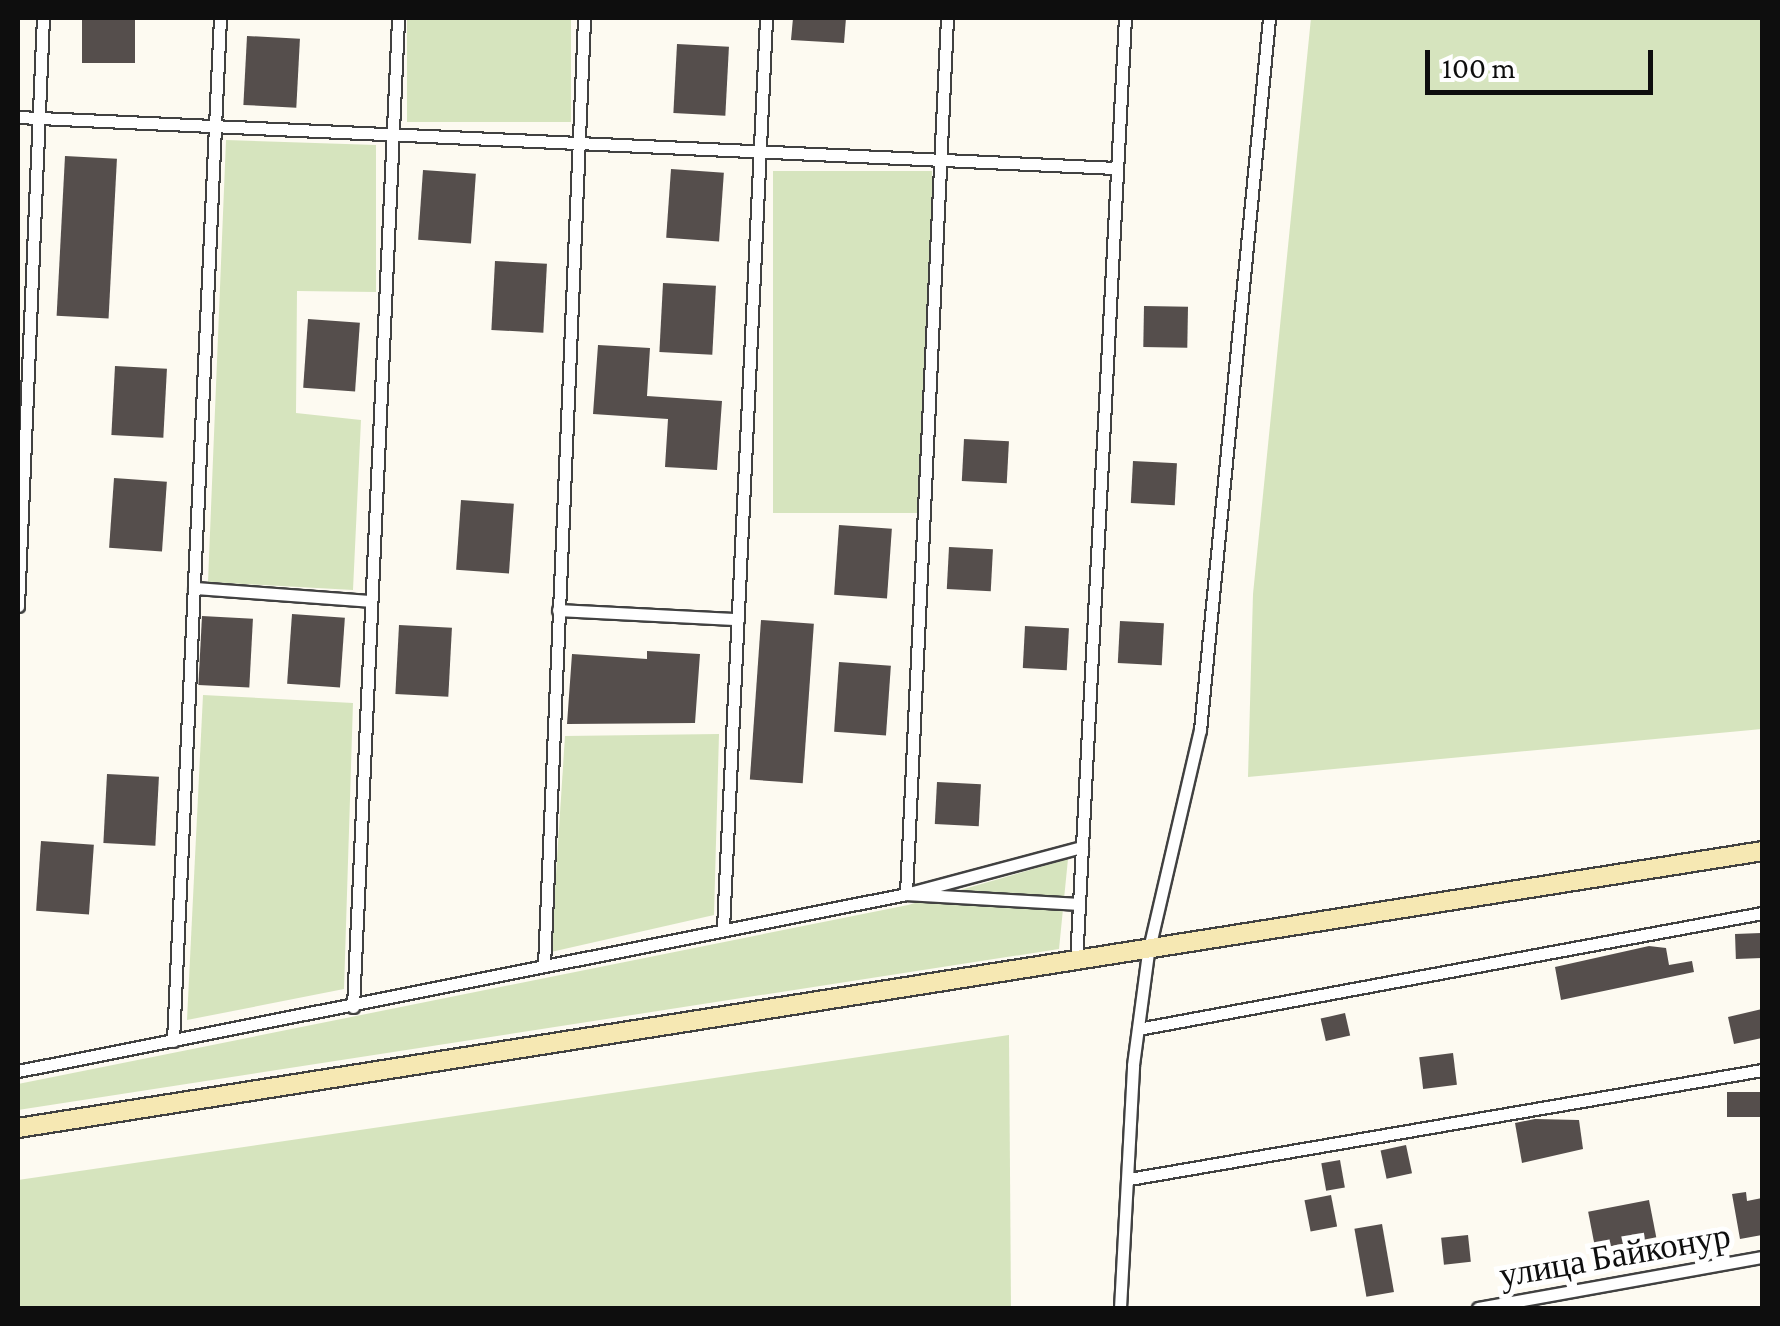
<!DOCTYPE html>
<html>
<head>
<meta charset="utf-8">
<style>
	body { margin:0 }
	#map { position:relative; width:1780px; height:1326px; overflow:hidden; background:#fdfaf1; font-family:"Crimson Pro",serif }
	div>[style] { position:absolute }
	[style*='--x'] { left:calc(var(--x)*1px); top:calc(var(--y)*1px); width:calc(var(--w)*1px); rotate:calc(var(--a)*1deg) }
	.green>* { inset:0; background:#d6e4be; transform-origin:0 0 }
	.building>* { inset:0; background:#554e4c; transform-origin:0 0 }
	.roads { filter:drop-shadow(2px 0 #414141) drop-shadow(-2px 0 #414141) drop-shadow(0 2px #414141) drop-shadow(0 -2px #414141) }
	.street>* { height:11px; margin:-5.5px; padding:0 5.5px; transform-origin:5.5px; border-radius:5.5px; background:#fff }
	.secondary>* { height:18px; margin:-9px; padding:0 9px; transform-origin:9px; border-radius:9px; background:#f6e8b3 }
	span { translate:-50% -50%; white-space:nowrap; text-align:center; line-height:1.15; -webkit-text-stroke:10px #fff; paint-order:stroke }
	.street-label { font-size:35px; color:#0e0e0e }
	.frame { position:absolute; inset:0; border:20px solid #0e0e0e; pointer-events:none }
	.scale { position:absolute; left:1425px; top:50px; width:228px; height:45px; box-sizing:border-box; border:5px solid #0e0e0e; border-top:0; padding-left:12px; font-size:30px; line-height:35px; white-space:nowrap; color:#0e0e0e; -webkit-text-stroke:8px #fff; paint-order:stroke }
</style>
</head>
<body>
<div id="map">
	<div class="green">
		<i style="left:407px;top:18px;width:164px;height:104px"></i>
		<i style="clip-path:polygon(1311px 18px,1762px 18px,1762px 729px,1248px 777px,1253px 594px)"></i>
		<i style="clip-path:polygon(226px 140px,376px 145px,376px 292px,297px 291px,296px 413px,361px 420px,353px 590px,208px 582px)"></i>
		<i style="left:773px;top:171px;width:159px;height:342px"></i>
		<i style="clip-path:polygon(203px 695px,353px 703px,344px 989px,187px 1020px)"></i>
		<i style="clip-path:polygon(719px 734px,714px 915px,551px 952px,565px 736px)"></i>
		<i style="clip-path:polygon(1068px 859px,1059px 949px,18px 1110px,18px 1084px,908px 905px)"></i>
		<i style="clip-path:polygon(1009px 1035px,1011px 1308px,18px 1308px,18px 1180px)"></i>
	</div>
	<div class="building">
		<i style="left:82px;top:18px;width:53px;height:45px"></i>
		<i style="clip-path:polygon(793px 18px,846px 18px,844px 43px,791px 40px)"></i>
		<i style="left:247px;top:36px;width:53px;height:69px;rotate:3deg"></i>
		<i style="left:677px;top:44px;width:52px;height:69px;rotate:3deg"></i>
		<i style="left:65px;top:156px;width:52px;height:160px;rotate:3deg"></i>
		<i style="left:671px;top:169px;width:53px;height:69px;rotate:4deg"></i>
		<i style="left:423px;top:170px;width:53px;height:70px;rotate:4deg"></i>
		<i style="left:495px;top:261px;width:52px;height:69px;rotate:3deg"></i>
		<i style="left:663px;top:283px;width:53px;height:69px;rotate:3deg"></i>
		<i style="left:1144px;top:306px;width:44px;height:41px;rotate:1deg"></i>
		<i style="left:308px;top:319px;width:52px;height:69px;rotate:4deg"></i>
		<i style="clip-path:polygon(598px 345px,650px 348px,647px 396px,722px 401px,717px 470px,665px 467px,668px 419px,593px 414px)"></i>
		<i style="left:115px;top:366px;width:52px;height:69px;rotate:3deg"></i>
		<i style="left:964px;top:439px;width:45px;height:42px;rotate:3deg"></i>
		<i style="left:1133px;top:461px;width:44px;height:42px;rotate:3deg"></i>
		<i style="left:114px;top:478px;width:53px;height:70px;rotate:4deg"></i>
		<i style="left:461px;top:500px;width:53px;height:70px;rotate:4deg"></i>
		<i style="left:839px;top:525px;width:53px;height:70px;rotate:4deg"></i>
		<i style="left:949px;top:547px;width:44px;height:42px;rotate:3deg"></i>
		<i style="left:292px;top:614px;width:53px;height:70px;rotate:4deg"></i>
		<i style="left:202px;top:616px;width:51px;height:69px;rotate:3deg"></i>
		<i style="left:761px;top:620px;width:53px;height:160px;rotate:4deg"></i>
		<i style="left:1120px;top:621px;width:44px;height:42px;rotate:3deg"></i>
		<i style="left:399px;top:625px;width:53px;height:69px;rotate:3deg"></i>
		<i style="left:1025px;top:626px;width:44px;height:42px;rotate:3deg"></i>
		<i style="clip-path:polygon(647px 651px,700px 654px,695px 723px,567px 724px,572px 654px,647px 659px)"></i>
		<i style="left:839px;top:662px;width:52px;height:70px;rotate:4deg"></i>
		<i style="left:107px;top:774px;width:52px;height:69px;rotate:3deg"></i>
		<i style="left:937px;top:782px;width:44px;height:42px;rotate:3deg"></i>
		<i style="left:41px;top:841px;width:53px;height:70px;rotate:4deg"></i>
		<i style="left:1761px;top:933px;width:25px;height:26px;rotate:88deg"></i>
		<i style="clip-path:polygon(1649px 946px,1666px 948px,1669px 965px,1692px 961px,1694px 972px,1561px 1000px,1555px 967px)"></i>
		<i style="clip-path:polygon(1762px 1009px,1762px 1038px,1734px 1044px,1728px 1017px)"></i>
		<i style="left:1345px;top:1013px;width:23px;height:25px;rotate:77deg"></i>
		<i style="left:1453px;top:1053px;width:32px;height:34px;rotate:83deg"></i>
		<i style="left:1762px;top:1092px;width:25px;height:35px;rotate:90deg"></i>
		<i style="clip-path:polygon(1535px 1119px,1579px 1120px,1583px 1149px,1522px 1163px,1515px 1123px)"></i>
		<i style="left:1406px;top:1145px;width:29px;height:26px;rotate:78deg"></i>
		<i style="left:1340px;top:1160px;width:28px;height:19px;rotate:80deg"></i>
		<i style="clip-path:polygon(1746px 1192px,1747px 1201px,1762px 1198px,1762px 1235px,1740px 1239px,1732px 1194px)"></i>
		<i style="left:1331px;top:1195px;width:32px;height:27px;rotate:79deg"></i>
		<i style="left:1649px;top:1200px;width:38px;height:62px;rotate:79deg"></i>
		<i style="left:1382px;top:1224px;width:69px;height:28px;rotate:80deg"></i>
		<i style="left:1468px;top:1235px;width:27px;height:27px;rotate:84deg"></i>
	</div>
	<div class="roads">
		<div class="street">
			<i style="--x:947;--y:18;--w:877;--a:92.68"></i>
			<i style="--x:906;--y:894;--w:173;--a:3.3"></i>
			<i style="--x:18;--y:117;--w:1100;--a:2.66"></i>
			<i style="--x:194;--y:588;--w:177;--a:4.2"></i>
			<i style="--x:18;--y:606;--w:589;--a:-87.57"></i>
			<i style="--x:558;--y:610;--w:180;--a:2.9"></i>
			<i style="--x:723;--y:928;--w:911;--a:-87.29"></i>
			<i style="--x:1076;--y:962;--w:945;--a:-87.03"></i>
			<i style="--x:544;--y:966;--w:949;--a:-87.58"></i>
			<i style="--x:353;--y:1007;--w:990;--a:-87.39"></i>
			<i style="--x:1138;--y:1029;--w:635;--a:-10.53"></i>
			<i style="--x:173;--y:1041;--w:1024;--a:-87.37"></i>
			<i style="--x:18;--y:1071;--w:905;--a:-11.27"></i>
			<i style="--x:906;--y:894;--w:182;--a:-15"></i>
			<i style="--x:1129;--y:1179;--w:642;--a:-9.77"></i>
			<i style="--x:1120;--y:1308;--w:243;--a:-86.9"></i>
			<i style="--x:1133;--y:1065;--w:113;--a:-82.4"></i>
			<i style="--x:1148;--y:953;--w:229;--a:-76.9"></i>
			<i style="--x:1200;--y:730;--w:715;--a:-84.46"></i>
			<i style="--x:1478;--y:1308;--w:289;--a:-10.2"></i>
		</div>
		<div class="secondary">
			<i style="--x:18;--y:1128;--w:1766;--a:-9.02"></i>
		</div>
	</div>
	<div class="street-label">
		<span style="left:1615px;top:1256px;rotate:-10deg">улица Байконур</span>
	</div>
	<div class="frame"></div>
	<div class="scale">100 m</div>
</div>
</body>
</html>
